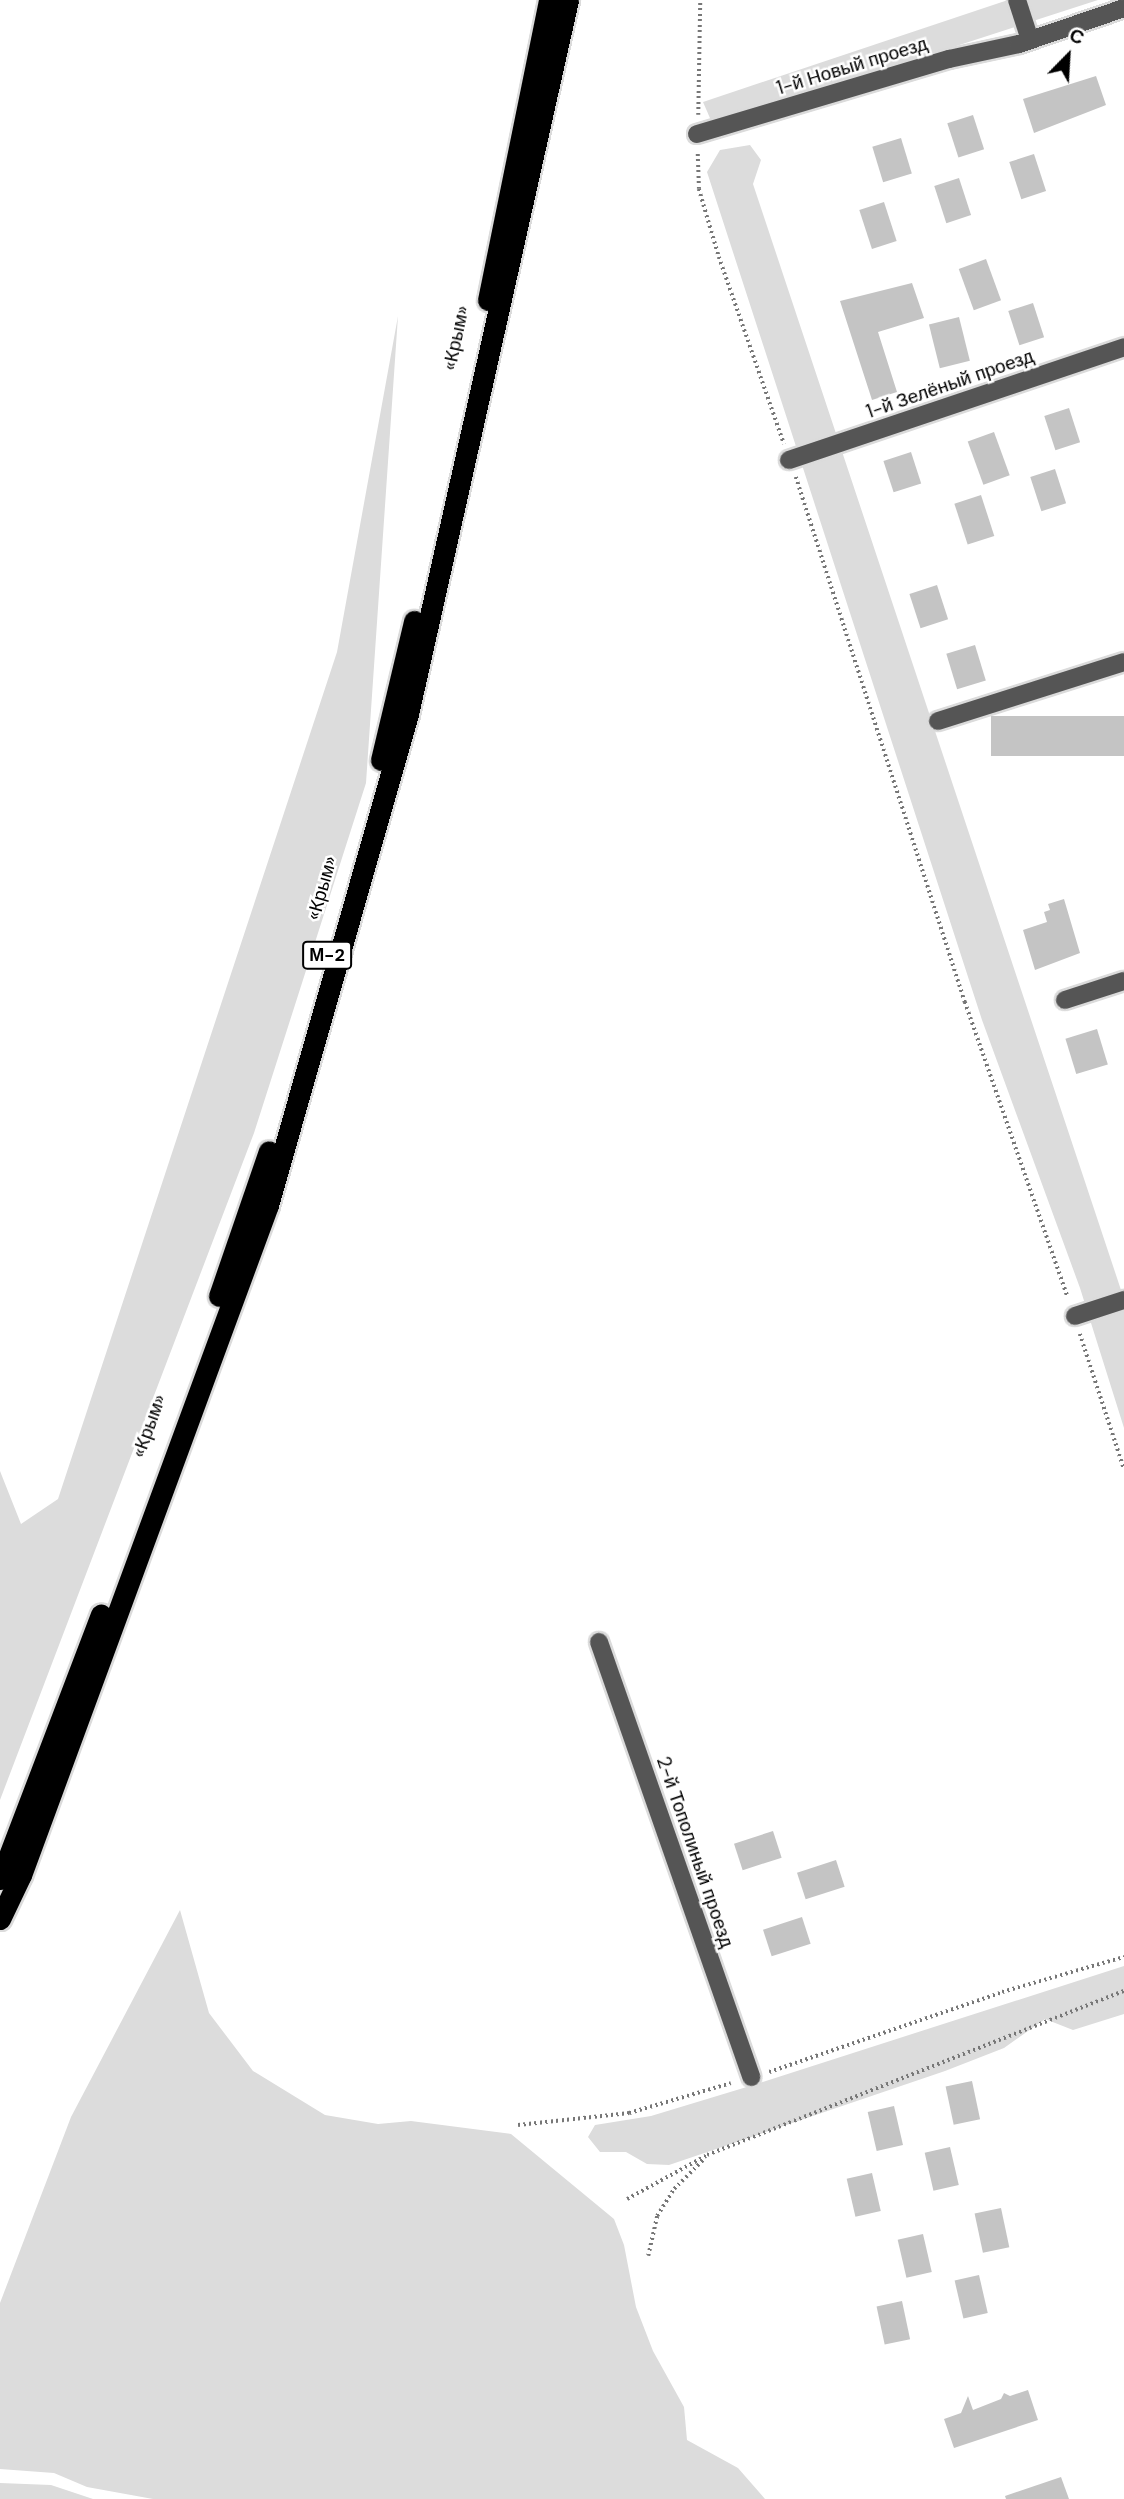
<!DOCTYPE html>
<html>
<head>
<meta charset="utf-8">
<style>
	body { margin:0 }
	#map { position:relative; width:1124px; height:2499px; overflow:hidden; background:#fff; font-family:"DM Sans",sans-serif }
	div>[style] { position:absolute }
	[style*='--x'] { left:calc(var(--x)*1px); top:calc(var(--y)*1px); width:calc(var(--w)*1px); rotate:calc(var(--a)*1deg) }
	.green>* { inset:0; background:#dcdcdc }
	.building>* { inset:0; background:#c4c4c4; transform-origin:0 0 }
	.path>* { height:3.5px; margin-top:-1.75px; transform-origin:0; background:repeating-linear-gradient(90deg,#777 0 2px,transparent 0 5.5px) }
	.roads { filter:drop-shadow(2px 0 #dbdbdb) drop-shadow(-2px 0 #dbdbdb) drop-shadow(0 2px #dbdbdb) drop-shadow(0 -2px #dbdbdb) }
	.minor>* { height:18px; margin:-9px; padding:0 9px; transform-origin:9px; border-radius:9px; background:#555 }
	.highway>* { height:21px; margin:-10.5px; padding:0 10.5px; transform-origin:10.5px; border-radius:10.5px; background:#000 }
	span { translate:-50% -50%; white-space:nowrap; text-align:center; line-height:1.15; -webkit-text-stroke:5px #fff; paint-order:stroke }
	.shield-label span { padding:2px 5px; background:#fff; border:2px solid; border-radius:5px; -webkit-text-stroke-width:0 }
	.shield-label { font-size:18px; color:#000; font-weight:700 }
	.street-label { font-size:19px; color:#000 }
	.north { position:absolute; left:1033px; top:21px; width:70px; height:70px; -webkit-text-stroke:5px #fff; paint-order:stroke; rotate:24deg; font-size:19px; font-weight:700; line-height:28px; text-align:center; color:#000 }
	.north::after { content:''; display:block; margin:auto; width:24px; height:32px; background:#000; clip-path:polygon(50% 0,100% 100%,50% 72%,0 100%) }
</style>
</head>
<body>
<div id="map">
	<div class="green">
		<i style="clip-path:polygon(1008px 0,1098px 0,713px 125px,703px 102px)"></i>
		<i style="clip-path:polygon(750px 145px,761px 160px,753px 184px,1124px 1299px,1124px 1428px,1080px 1288px,982px 1020px,707px 172px,720px 150px)"></i>
		<i style="clip-path:polygon(398px 316px,366px 783px,254px 1133px,0 1800px,0 1471px,21px 1524px,58px 1499px,337px 652px)"></i>
		<i style="clip-path:polygon(180px 1910px,209px 2013px,253px 2071px,325px 2115px,378px 2124px,411px 2121px,511px 2134px,614px 2219px,624px 2245px,636px 2307px,653px 2351px,684px 2407px,687px 2440px,738px 2468px,765px 2499px,153px 2499px,87px 2487px,54px 2473px,0 2469px,0 2303px,71px 2117px)"></i>
		<i style="clip-path:polygon(1124px 1966px,1124px 2014px,1073px 2030px,1045px 2019px,1004px 2048px,945px 2071px,669px 2165px,647px 2164px,626px 2152px,600px 2152px,588px 2137px,595px 2125px,651px 2116px,750px 2086px)"></i>
		<i style="clip-path:polygon(0 2483px,51px 2485px,93px 2499px,0 2499px)"></i>
	</div>
	<div class="building">
		<i style="clip-path:polygon(1096px 76px,1106px 105px,1034px 133px,1023px 99px)"></i>
		<i style="left:973px;top:115px;width:36px;height:27px;rotate:72deg"></i>
		<i style="left:901px;top:138px;width:37px;height:30px;rotate:73deg"></i>
		<i style="left:1034px;top:154px;width:39px;height:26px;rotate:72deg"></i>
		<i style="left:959px;top:178px;width:39px;height:26px;rotate:72deg"></i>
		<i style="left:884px;top:202px;width:41px;height:26px;rotate:72deg"></i>
		<i style="left:986px;top:259px;width:44px;height:29px;rotate:70deg"></i>
		<i style="clip-path:polygon(912px 283px,924px 318px,878px 332px,897px 392px,872px 400px,840px 301px)"></i>
		<i style="left:1033px;top:303px;width:36px;height:26px;rotate:72deg"></i>
		<i style="left:959px;top:317px;width:45px;height:31px;rotate:76deg"></i>
		<i style="left:1069px;top:408px;width:36px;height:26px;rotate:72deg"></i>
		<i style="left:994px;top:432px;width:46px;height:28px;rotate:70deg"></i>
		<i style="left:911px;top:452px;width:33px;height:29px;rotate:72deg"></i>
		<i style="left:1055px;top:469px;width:36px;height:26px;rotate:72deg"></i>
		<i style="left:981px;top:495px;width:43px;height:28px;rotate:72deg"></i>
		<i style="left:937px;top:585px;width:36px;height:29px;rotate:72deg"></i>
		<i style="left:975px;top:645px;width:37px;height:30px;rotate:73deg"></i>
		<i style="left:1124px;top:716px;width:40px;height:133px;rotate:90deg"></i>
		<i style="clip-path:polygon(1064px 899px,1080px 953px,1035px 970px,1023px 930px,1047px 922px,1044px 912px,1050px 910px,1048px 904px)"></i>
		<i style="left:1097px;top:1029px;width:37px;height:33px;rotate:73deg"></i>
		<i style="left:773px;top:1831px;width:28px;height:41px;rotate:72deg"></i>
		<i style="left:836px;top:1860px;width:28px;height:41px;rotate:72deg"></i>
		<i style="left:802px;top:1917px;width:28px;height:41px;rotate:72deg"></i>
		<i style="left:972px;top:2081px;width:39px;height:27px;rotate:78deg"></i>
		<i style="left:894px;top:2106px;width:40px;height:27px;rotate:77deg"></i>
		<i style="left:950px;top:2147px;width:39px;height:26px;rotate:77deg"></i>
		<i style="left:872px;top:2173px;width:39px;height:26px;rotate:77deg"></i>
		<i style="left:1001px;top:2208px;width:40px;height:27px;rotate:78deg"></i>
		<i style="left:923px;top:2234px;width:39px;height:26px;rotate:77deg"></i>
		<i style="left:979px;top:2275px;width:39px;height:25px;rotate:77deg"></i>
		<i style="left:902px;top:2301px;width:39px;height:26px;rotate:78deg"></i>
		<i style="clip-path:polygon(1028px 2390px,1038px 2420px,954px 2448px,944px 2419px,961px 2413px,968px 2396px,973px 2410px,1001px 2399px,1004px 2393px,1010px 2396px)"></i>
		<i style="clip-path:polygon(1061px 2477px,1069px 2499px,1006px 2499px,1005px 2496px)"></i>
	</div>
	<div class="path">
		<i style="--x:698;--y:115;--w:115;--a:-89"></i>
		<i style="--x:698;--y:154;--w:35;--a:88"></i>
		<i style="--x:699;--y:189;--w:71;--a:73.6"></i>
		<i style="--x:719;--y:257;--w:198;--a:70.8"></i>
		<i style="--x:796;--y:477;--w:552;--a:72.16"></i>
		<i style="--x:965;--y:1002;--w:312;--a:70.8"></i>
		<i style="--x:1080;--y:1334;--w:142;--a:71.9"></i>
		<i style="--x:769;--y:2072;--w:246;--a:-18.9"></i>
		<i style="--x:1002;--y:1992;--w:127;--a:-16"></i>
		<i style="--x:518;--y:2125;--w:112;--a:-6.2"></i>
		<i style="--x:629;--y:2113;--w:106;--a:-16.4"></i>
		<i style="--x:627;--y:2199;--w:91;--a:-28.8"></i>
		<i style="--x:707;--y:2155;--w:448;--a:-21.5"></i>
		<i style="--x:648;--y:2256;--w:41;--a:-77.3"></i>
		<i style="--x:657;--y:2216;--w:32;--a:-58"></i>
		<i style="--x:674;--y:2189;--w:44;--a:-45"></i>
	</div>
	<div class="roads">
		<div class="minor">
			<i style="--x:1017;--y:0;--w:42;--a:72"></i>
			<i style="--x:697;--y:134;--w:263;--a:-16.6"></i>
			<i style="--x:949;--y:59;--w:72;--a:-12.1"></i>
			<i style="--x:1019;--y:44;--w:111;--a:-18.9"></i>
			<i style="--x:789;--y:460;--w:354;--a:-18.6"></i>
			<i style="--x:938;--y:721;--w:195;--a:-17.6"></i>
			<i style="--x:1065;--y:1000;--w:62;--a:-17.9"></i>
			<i style="--x:1075;--y:1316;--w:52;--a:-18.1"></i>
			<i style="--x:599;--y:1642;--w:461;--a:70.7"></i>
		</div>
		<div class="highway">
			<i style="--x:488;--y:300;--w:306;--a:-78.5"></i>
			<i style="--x:381;--y:760;--w:143;--a:-76.6"></i>
			<i style="--x:219;--y:1296;--w:153;--a:-71"></i>
			<i style="--x:0;--y:1879;--w:283;--a:-69.1"></i>
			<i style="--x:0;--y:1919;--w:49;--a:-64.5"></i>
			<i style="--x:21;--y:1875;--w:714;--a:-69.76"></i>
			<i style="--x:268;--y:1205;--w:511;--a:-74.09"></i>
			<i style="--x:408;--y:714;--w:732;--a:-77.37"></i>
		</div>
	</div>
	<div class="shield-label">
		<span style="left:327px;top:955px">М-2</span>
	</div>
	<div class="street-label">
		<span style="left:852px;top:66px;rotate:-17deg">1-й Новый проезд</span>
		<span style="left:456px;top:338px;rotate:-78deg">«Крым»</span>
		<span style="left:950px;top:384px;rotate:-19deg">1-й Зелёный проезд</span>
		<span style="left:322px;top:888px;rotate:-74deg">«Крым»</span>
		<span style="left:149px;top:1426px;rotate:-70deg">«Крым»</span>
		<span style="left:695px;top:1852px;rotate:71deg">2-й Тополиный проезд</span>
	</div>
	<div class="north">С</div>
</div>
</body>
</html>
